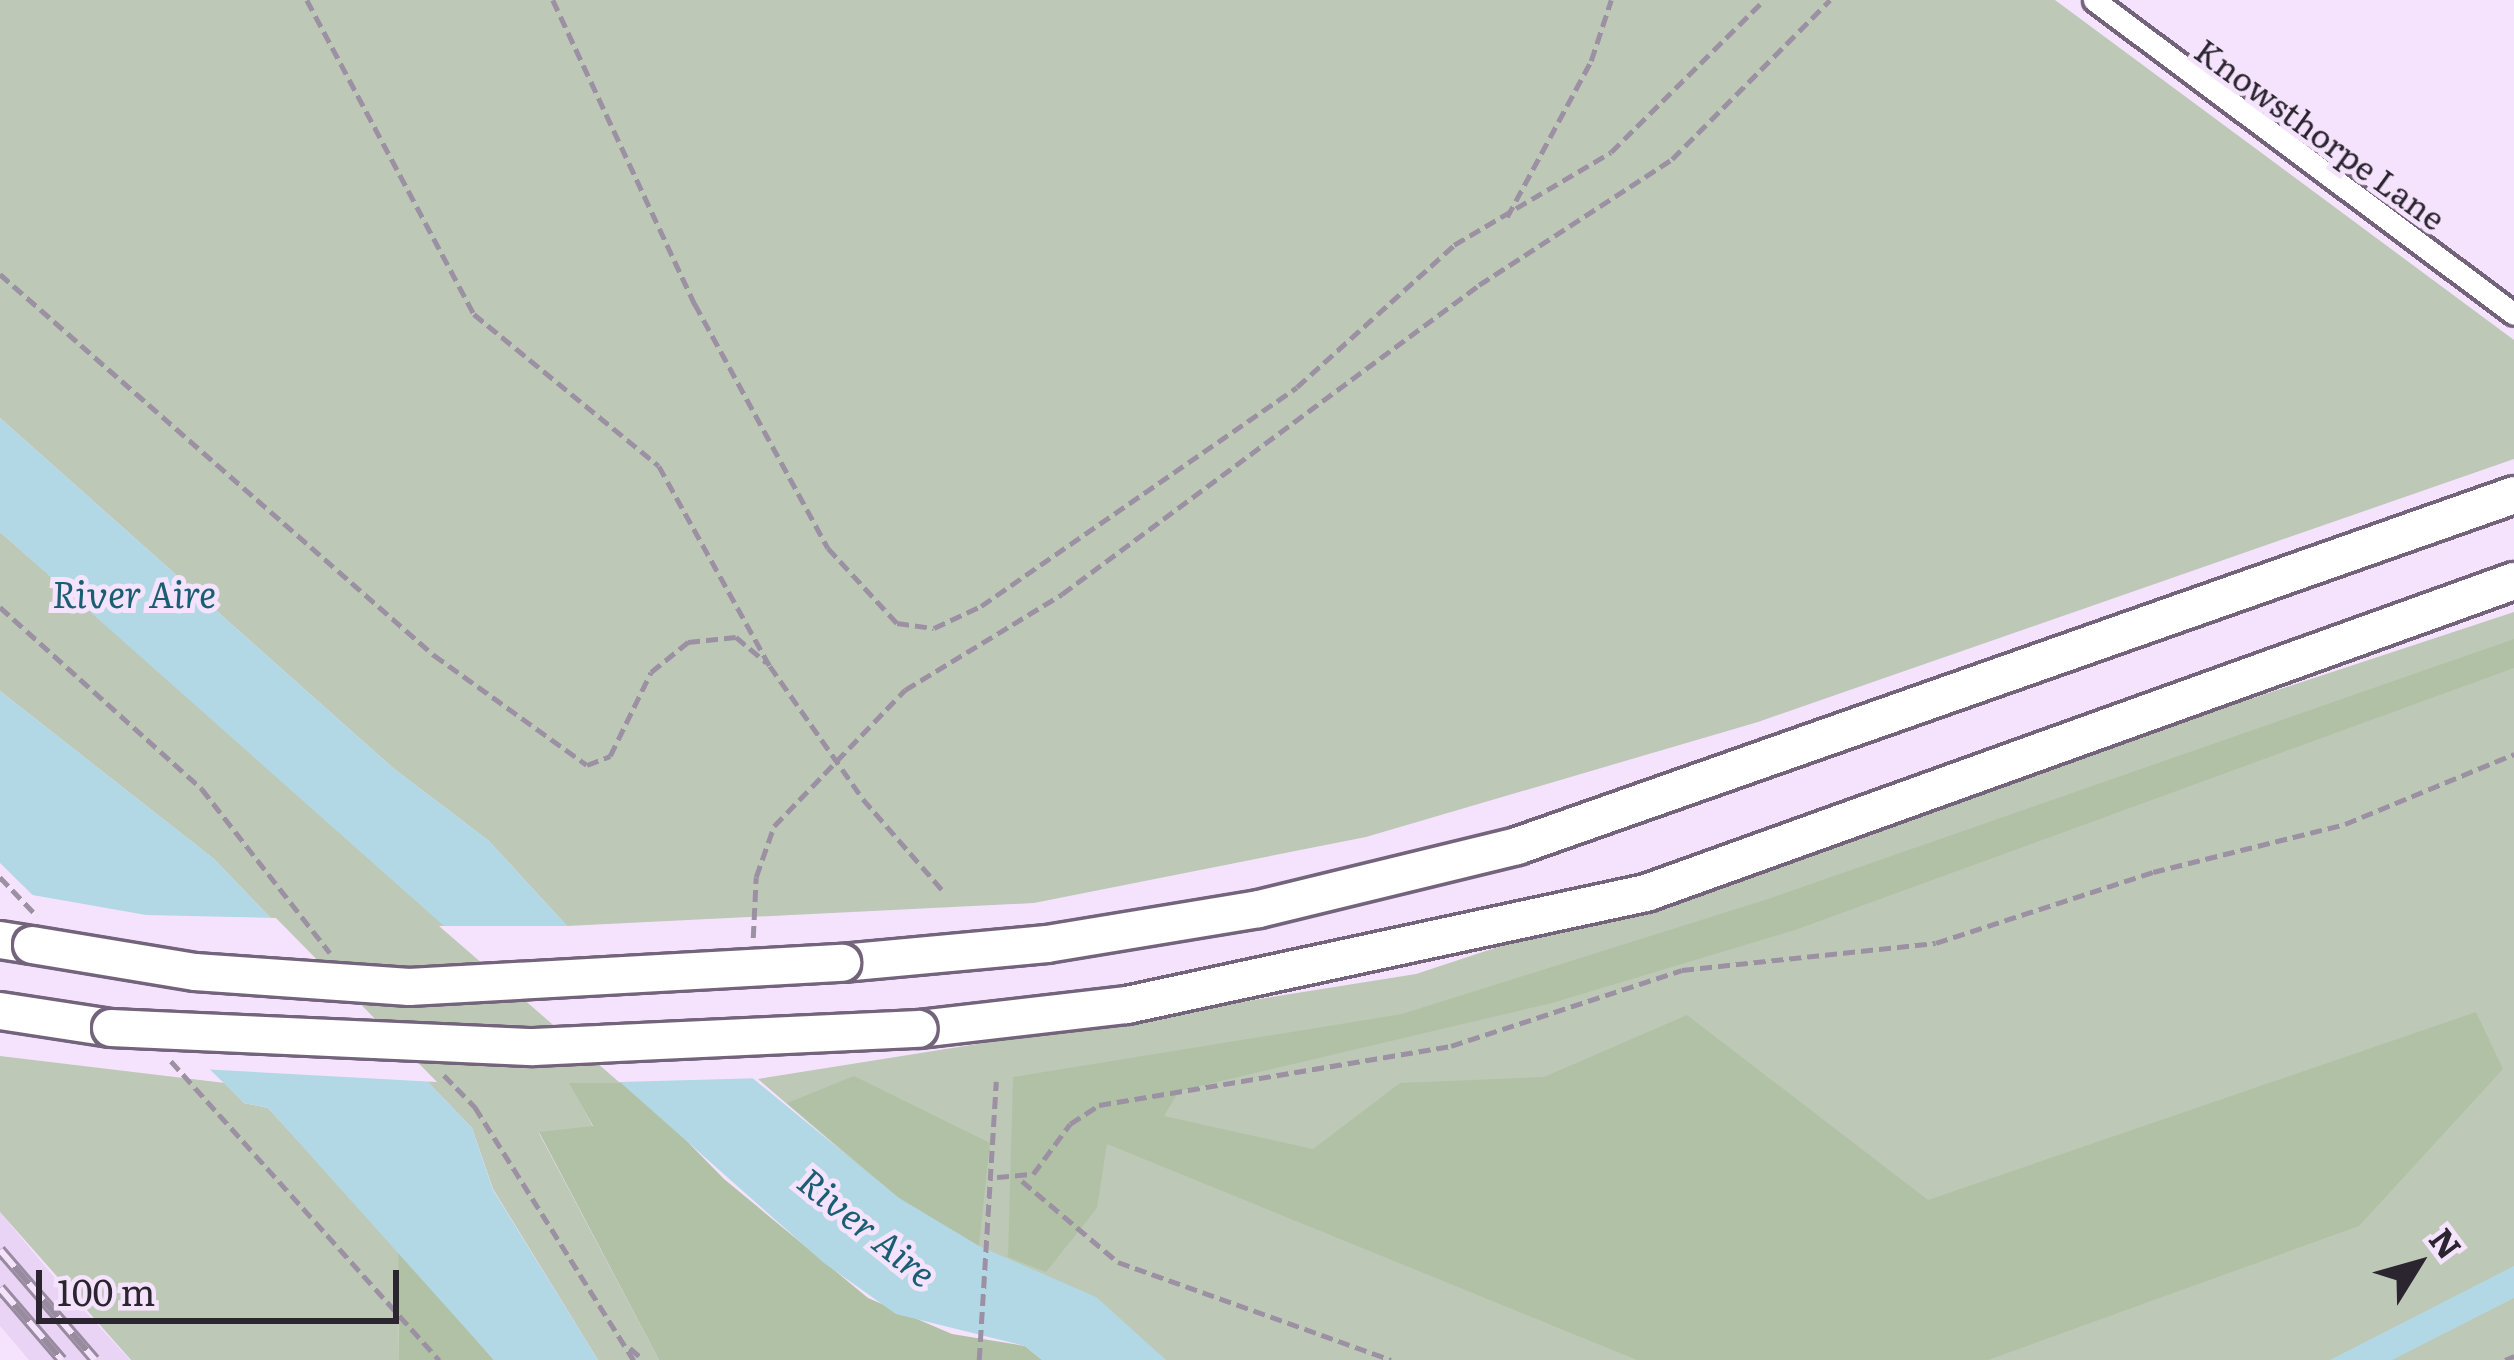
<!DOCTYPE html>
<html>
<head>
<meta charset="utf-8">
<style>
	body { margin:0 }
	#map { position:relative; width:2514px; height:1360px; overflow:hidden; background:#f5e3fe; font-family:Literata,serif }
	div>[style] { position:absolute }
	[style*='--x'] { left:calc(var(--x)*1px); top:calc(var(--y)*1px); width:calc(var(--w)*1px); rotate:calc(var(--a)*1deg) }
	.built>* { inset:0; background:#e9d4f5 }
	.green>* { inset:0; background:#bdc9b6 }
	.forest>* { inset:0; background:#b1c1a6 }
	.water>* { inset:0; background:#b3d8e5 }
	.pier>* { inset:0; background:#f5e3fe }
	.path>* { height:4.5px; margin-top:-2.25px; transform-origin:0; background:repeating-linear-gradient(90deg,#9c90a3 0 12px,transparent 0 18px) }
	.roads { filter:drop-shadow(3px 0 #73637b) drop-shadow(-3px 0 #73637b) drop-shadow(0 3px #73637b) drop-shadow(0 -3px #73637b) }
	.minor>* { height:21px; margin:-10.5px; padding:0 10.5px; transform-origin:10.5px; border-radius:10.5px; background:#fff }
	.motorway>* { height:36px; margin:-18px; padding:0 18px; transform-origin:18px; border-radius:18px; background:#fff }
	.rail>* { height:12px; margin-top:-6px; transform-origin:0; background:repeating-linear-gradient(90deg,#f5e3fe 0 22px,#988b9f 0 44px); box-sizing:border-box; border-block:3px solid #988b9f }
	.bridges { filter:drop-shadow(3px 0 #73637b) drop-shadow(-3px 0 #73637b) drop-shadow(0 3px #73637b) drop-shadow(0 -3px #73637b) }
	.motorway-bridge>* { height:36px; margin:-18px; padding:0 18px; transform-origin:18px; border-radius:18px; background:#fff }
	span { translate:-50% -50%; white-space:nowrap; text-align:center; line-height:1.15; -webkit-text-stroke:10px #f5e3fe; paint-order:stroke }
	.street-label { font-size:33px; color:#2b252f }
	.water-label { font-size:36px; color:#195e71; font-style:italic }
	.north { position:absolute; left:2358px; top:1204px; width:120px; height:120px; -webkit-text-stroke:9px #f5e3fe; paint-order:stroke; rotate:53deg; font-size:33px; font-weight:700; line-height:48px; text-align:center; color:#2b252f }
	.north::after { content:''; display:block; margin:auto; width:42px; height:54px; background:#2b252f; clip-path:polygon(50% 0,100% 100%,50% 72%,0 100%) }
	.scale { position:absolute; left:36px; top:1270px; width:363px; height:54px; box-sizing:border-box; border:6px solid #2b252f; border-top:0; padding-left:15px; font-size:36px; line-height:42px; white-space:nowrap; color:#2b252f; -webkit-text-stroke:9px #f5e3fe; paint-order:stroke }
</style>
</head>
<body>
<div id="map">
	<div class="built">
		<i style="clip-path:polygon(0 1212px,54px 1277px,130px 1360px,29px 1360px,0 1326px)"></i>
	</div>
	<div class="green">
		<i style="clip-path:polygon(0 0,2055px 0,2514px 340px,2514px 459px,1758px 722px,1366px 837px,1034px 903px,567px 926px,489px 841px,393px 768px,0 418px)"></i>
		<i style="clip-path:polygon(0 532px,630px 1083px,570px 1083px,593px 1127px,539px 1133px,659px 1360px,598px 1360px,493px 1189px,472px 1128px,214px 859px,0 691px)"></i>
		<i style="clip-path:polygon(2514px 612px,2514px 1360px,1085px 1360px,758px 1079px,1416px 974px)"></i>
		<i style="clip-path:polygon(0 1056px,225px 1083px,244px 1103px,268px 1108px,398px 1250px,399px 1360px,131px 1360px,0 1212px)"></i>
	</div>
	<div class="forest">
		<i style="clip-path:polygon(2514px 639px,2514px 668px,1795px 930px,1552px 1003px,1179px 1091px,1164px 1116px,1313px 1149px,1400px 1083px,1544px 1077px,1687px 1015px,1928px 1200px,2476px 1012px,2503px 1069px,2359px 1226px,1988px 1360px,1637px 1360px,1107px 1144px,1097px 1208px,1046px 1272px,1008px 1257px,1013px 1077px,1402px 1014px,1771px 898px)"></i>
		<i style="clip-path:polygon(854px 1076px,990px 1143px,979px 1246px,899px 1198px,787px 1103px)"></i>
		<i style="clip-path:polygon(569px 1083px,630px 1083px,724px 1179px,868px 1298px,952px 1334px,1025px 1346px,1042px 1360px,659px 1360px,539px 1132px,593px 1126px)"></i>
		<i style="clip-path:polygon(398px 1250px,494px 1360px,399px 1360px)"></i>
	</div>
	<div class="water">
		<i style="clip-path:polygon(0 418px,393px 768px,489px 841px,567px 926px,899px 1198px,979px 1246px,1096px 1297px,1166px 1360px,1042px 1360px,1025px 1346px,896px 1314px,824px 1263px,0 532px)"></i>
		<i style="clip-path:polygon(0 691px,214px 859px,472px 1128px,493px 1190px,598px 1360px,494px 1360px,268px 1108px,244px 1103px,0 863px)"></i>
		<i style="clip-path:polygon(2514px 1266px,2514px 1298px,2392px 1360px,2330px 1360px)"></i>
	</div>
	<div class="pier">
		<i style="clip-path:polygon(21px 893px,146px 915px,276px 918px,437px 1082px,201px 1069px)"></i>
		<i style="clip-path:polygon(439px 926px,577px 926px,766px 1078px,619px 1082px)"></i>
	</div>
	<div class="path">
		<i style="--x:307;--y:0;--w:356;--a:62"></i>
		<i style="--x:474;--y:314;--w:239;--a:39.4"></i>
		<i style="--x:659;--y:466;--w:229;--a:61"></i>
		<i style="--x:770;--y:666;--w:162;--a:55"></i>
		<i style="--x:863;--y:799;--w:125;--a:48.9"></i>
		<i style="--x:553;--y:0;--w:336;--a:65"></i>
		<i style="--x:695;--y:304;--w:278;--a:61.4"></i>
		<i style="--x:828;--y:548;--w:102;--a:47.4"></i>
		<i style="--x:897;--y:623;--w:37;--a:8"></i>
		<i style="--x:934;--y:628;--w:52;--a:-25.1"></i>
		<i style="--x:981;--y:606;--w:384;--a:-34.7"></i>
		<i style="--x:1297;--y:387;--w:212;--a:-42.1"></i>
		<i style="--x:1454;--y:245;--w:182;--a:-30.6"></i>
		<i style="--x:1611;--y:152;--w:216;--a:-44.8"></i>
		<i style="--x:1507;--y:217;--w:177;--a:-61.7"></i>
		<i style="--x:1591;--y:61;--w:64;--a:-71.8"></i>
		<i style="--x:0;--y:274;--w:578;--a:41.28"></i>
		<i style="--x:434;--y:655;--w:188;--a:35.7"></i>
		<i style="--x:587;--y:765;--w:25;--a:-21"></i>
		<i style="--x:610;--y:756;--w:93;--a:-64"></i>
		<i style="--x:651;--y:672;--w:48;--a:-39"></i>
		<i style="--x:688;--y:642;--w:48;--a:-5.9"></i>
		<i style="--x:736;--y:637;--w:40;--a:40"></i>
		<i style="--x:0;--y:607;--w:272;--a:42"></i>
		<i style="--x:202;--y:789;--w:208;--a:52"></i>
		<i style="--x:0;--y:877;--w:54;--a:46.5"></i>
		<i style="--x:753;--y:938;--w:61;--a:-87.2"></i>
		<i style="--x:756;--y:877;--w:54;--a:-70.6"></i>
		<i style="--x:774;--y:826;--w:189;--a:-46.1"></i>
		<i style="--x:905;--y:690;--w:184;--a:-31.4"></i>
		<i style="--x:1062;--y:594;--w:519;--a:-36.54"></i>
		<i style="--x:1479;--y:285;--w:230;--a:-33.1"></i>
		<i style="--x:1672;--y:159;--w:224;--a:-45.2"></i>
		<i style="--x:171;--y:1061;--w:402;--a:48.1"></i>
		<i style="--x:444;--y:1075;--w:45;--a:45.9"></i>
		<i style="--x:475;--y:1107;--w:299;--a:57.9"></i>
		<i style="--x:997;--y:1177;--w:36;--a:-5"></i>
		<i style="--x:1033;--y:1174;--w:62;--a:-53.5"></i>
		<i style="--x:1070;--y:1124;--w:35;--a:-33"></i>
		<i style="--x:1099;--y:1105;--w:357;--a:-9.5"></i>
		<i style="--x:1451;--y:1046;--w:243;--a:-18.2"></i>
		<i style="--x:1682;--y:970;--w:255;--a:-6.1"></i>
		<i style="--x:1936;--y:943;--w:228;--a:-18.1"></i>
		<i style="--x:2153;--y:872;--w:198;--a:-14"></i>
		<i style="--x:2345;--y:824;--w:183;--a:-22.5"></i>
		<i style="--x:1022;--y:1181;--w:126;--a:40.2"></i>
		<i style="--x:1118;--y:1262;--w:290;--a:19.7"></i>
		<i style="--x:630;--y:1348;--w:18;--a:41"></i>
		<i style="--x:979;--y:1360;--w:279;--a:-86.5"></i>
		<i style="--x:2505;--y:1360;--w:10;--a:-24"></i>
	</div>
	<div class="roads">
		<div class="minor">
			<i style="--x:2094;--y:0;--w:524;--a:36.78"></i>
		</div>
		<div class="motorway">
			<i style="--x:0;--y:940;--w:32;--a:9"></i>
			<i style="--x:842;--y:963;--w:206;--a:-5.3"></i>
			<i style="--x:1047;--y:944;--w:215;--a:-9.4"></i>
			<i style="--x:1259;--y:909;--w:266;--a:-13.7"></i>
			<i style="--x:1517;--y:846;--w:1057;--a:-19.39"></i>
			<i style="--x:0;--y:1011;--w:112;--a:8.7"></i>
			<i style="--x:919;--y:1029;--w:209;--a:-6.6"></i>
			<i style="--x:1127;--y:1005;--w:531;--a:-12.18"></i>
			<i style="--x:1646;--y:893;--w:922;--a:-19.77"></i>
		</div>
	</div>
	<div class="rail">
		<i style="--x:0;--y:1250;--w:145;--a:49.2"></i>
		<i style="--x:0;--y:1288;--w:95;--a:49.3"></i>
	</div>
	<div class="bridges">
		<div class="motorway-bridge">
			<i style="--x:32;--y:945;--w:165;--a:9.4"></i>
			<i style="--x:195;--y:972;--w:215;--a:4"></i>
			<i style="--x:409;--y:987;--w:434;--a:-3.2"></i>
			<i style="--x:111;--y:1028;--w:423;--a:2.6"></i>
			<i style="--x:534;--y:1047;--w:385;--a:-2.7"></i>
		</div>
	</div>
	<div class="street-label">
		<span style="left:2321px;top:133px;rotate:36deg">Knowsthorpe Lane</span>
	</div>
	<div class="water-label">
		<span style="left:134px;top:593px">River Aire</span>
		<span style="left:868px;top:1226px;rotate:39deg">River Aire</span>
	</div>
	<div class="north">N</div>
	<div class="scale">100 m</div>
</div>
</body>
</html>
